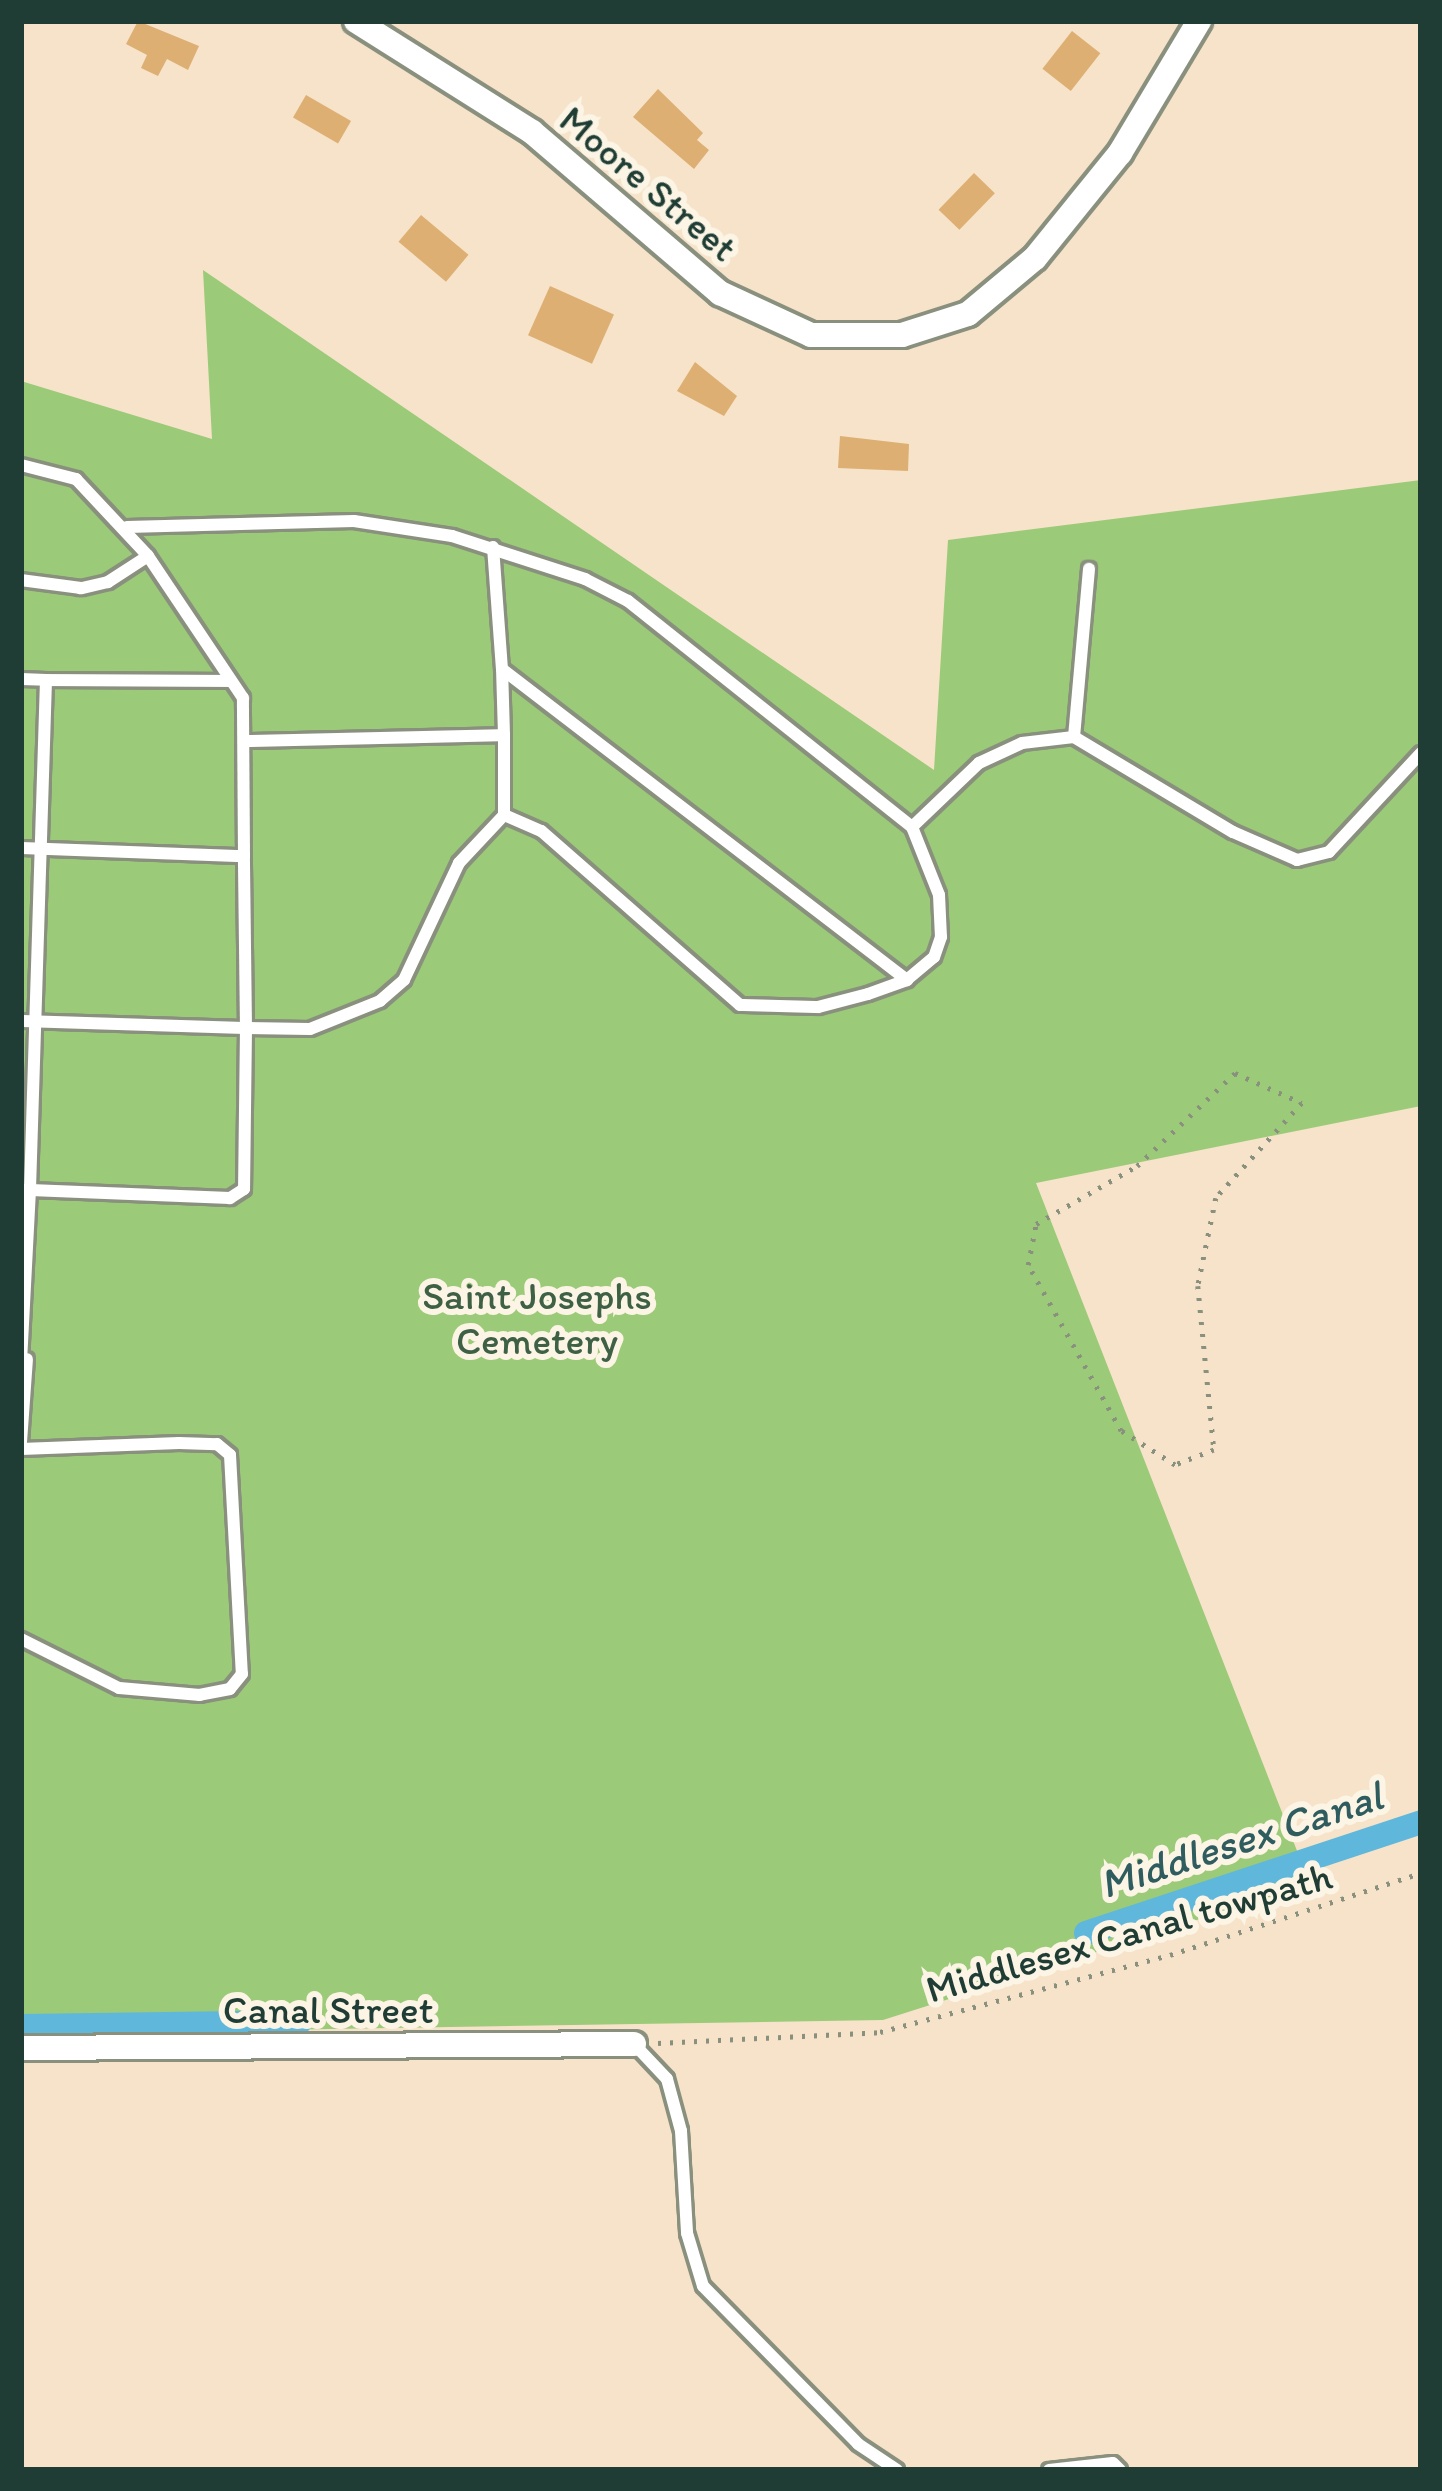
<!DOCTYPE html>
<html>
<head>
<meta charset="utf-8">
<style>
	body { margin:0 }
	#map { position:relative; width:1442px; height:2491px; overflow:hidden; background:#f6e3c9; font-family:Itim,sans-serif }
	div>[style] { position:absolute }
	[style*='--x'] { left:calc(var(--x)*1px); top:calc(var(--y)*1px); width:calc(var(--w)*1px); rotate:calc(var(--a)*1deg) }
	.green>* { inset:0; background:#9bca79 }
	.canal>* { height:24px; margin:-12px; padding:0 12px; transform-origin:12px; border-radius:12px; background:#5fb8dc }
	.building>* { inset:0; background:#deaf72; transform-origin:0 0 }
	.path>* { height:4.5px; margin-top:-2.25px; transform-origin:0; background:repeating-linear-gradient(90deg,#8a907e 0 3px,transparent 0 12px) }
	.roads { filter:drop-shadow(3px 0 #8a907e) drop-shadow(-3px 0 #8a907e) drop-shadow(0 3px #8a907e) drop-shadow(0 -3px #8a907e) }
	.service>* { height:12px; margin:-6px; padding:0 6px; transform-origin:6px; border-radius:6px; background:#fff }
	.minor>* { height:24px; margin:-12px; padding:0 12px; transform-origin:12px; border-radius:12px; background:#fff }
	span { translate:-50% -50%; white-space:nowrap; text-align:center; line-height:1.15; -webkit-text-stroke:12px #fcf5e5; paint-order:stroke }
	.street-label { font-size:39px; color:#1f3d34 }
	.park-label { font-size:39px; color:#3e6045 }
	.water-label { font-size:42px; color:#2f5c5e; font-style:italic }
	.frame { position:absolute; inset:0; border:24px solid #1f3d34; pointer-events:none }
</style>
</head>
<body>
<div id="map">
	<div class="green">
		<i style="clip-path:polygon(203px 270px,934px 770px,948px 540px,1421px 480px,1421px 1106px,1036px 1183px,1310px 1884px,883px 2020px,21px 2034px,21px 381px,212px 439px)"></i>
	</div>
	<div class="canal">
		<i style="--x:1086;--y:1933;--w:353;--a:-18.3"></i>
		<i style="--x:21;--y:2026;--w:279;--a:-0.8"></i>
	</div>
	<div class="building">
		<i style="clip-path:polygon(138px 21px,199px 46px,188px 70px,167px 59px,158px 76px,141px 68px,147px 55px,126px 44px)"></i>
		<i style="left:1072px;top:31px;width:36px;height:48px;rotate:38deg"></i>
		<i style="clip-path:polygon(658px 89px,703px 133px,697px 140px,709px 150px,694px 169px,633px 117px)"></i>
		<i style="left:306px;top:95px;width:52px;height:26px;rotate:30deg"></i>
		<i style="left:974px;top:173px;width:29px;height:51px;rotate:44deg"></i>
		<i style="left:421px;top:215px;width:62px;height:35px;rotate:40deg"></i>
		<i style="left:550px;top:286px;width:70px;height:54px;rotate:24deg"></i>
		<i style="clip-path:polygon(695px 362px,737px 396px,724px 416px,677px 391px)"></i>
		<i style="clip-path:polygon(840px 436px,909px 444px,908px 471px,838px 468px)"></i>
	</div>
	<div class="path">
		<i style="--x:1235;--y:1073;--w:73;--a:24.1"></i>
		<i style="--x:1302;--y:1103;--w:128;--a:132.2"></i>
		<i style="--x:1216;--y:1198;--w:90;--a:101.6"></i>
		<i style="--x:1198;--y:1286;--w:165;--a:84.4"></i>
		<i style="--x:1214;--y:1450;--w:42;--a:159"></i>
		<i style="--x:1175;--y:1465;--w:64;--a:-147.8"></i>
		<i style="--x:1121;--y:1431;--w:190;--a:-119.3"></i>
		<i style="--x:1028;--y:1265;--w:42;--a:-79"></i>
		<i style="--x:1036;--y:1224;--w:116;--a:-29.9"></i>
		<i style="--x:1137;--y:1166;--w:135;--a:-43.5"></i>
		<i style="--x:658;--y:2043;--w:222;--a:-2.8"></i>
		<i style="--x:880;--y:2032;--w:300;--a:-14.9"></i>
		<i style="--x:1170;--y:1955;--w:264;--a:-18.1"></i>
	</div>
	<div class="roads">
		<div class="service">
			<i style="--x:21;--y:465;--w:57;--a:14.3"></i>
			<i style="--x:76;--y:479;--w:105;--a:46.9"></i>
			<i style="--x:148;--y:556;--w:48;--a:147"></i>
			<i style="--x:108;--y:582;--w:28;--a:167"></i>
			<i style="--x:81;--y:588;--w:61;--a:-172.4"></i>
			<i style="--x:127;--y:527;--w:227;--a:-1.5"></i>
			<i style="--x:354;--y:521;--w:99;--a:8.7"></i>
			<i style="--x:452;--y:536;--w:140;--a:17.9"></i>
			<i style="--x:585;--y:579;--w:48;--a:27.1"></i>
			<i style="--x:628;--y:601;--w:363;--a:38.5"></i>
			<i style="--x:912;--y:827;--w:73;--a:68.3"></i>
			<i style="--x:939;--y:895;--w:42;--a:87.3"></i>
			<i style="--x:941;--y:937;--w:21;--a:109"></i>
			<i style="--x:934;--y:957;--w:35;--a:140"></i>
			<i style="--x:907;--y:980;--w:41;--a:160.3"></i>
			<i style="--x:868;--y:994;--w:52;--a:165.4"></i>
			<i style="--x:818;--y:1007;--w:78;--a:-178.5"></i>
			<i style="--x:740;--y:1005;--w:264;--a:-138.8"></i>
			<i style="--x:541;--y:831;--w:40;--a:-156.6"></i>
			<i style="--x:504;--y:815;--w:66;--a:133.2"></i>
			<i style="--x:459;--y:863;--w:129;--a:115.2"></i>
			<i style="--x:404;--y:980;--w:32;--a:139"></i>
			<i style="--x:380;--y:1001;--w:75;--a:158.2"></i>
			<i style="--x:310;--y:1029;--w:64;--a:-179.1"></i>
			<i style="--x:246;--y:1028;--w:172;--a:-90.7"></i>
			<i style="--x:493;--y:547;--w:122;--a:85.8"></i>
			<i style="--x:502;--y:669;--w:511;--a:37.52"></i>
			<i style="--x:21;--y:679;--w:25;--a:2"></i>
			<i style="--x:46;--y:680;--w:510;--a:91.8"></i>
			<i style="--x:30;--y:1190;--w:9;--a:180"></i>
			<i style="--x:46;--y:680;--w:185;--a:0.3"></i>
			<i style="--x:1074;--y:737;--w:169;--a:-84.9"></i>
			<i style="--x:246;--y:741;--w:258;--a:-1.3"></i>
			<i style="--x:504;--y:735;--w:66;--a:-91.7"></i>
			<i style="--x:504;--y:815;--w:80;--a:-90"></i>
			<i style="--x:912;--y:827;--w:93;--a:-43.7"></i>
			<i style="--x:979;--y:763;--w:47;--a:-24.9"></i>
			<i style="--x:1022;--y:743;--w:52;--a:-6.6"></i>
			<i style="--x:1074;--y:737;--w:185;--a:30.9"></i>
			<i style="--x:1233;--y:832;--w:70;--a:23.6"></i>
			<i style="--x:1297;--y:860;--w:33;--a:-14"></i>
			<i style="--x:1329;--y:852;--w:135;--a:-47.1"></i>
			<i style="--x:21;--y:848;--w:223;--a:2.1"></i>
			<i style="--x:244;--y:856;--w:158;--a:-90.4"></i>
			<i style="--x:243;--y:698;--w:171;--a:-123.8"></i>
			<i style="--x:21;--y:1021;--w:225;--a:1.8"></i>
			<i style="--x:246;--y:1028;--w:161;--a:90.7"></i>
			<i style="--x:244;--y:1189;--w:17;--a:147"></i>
			<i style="--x:230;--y:1198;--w:200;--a:-177.7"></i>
			<i style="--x:30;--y:1190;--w:169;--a:93"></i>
			<i style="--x:21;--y:1442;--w:83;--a:-85.9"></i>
			<i style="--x:21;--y:1449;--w:158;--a:-2.2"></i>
			<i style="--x:179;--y:1443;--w:38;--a:2"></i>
			<i style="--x:217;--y:1444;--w:17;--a:40"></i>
			<i style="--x:230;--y:1455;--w:219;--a:86.9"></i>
			<i style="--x:242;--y:1674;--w:19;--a:129"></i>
			<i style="--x:230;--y:1689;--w:31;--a:169"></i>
			<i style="--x:200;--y:1695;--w:81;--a:-175.1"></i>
			<i style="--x:119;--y:1688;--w:110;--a:-153.4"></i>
			<i style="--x:634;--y:2044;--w:48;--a:46.7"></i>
			<i style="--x:667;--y:2079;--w:54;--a:74.9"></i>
			<i style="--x:681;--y:2131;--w:102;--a:86.6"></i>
			<i style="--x:687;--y:2233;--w:55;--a:73.2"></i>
			<i style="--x:703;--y:2286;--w:221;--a:45.5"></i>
			<i style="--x:858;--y:2444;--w:47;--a:33.7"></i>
			<i style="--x:1049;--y:2470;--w:64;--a:-6.2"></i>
			<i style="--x:1113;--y:2463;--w:10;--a:45"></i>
		</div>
		<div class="minor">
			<i style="--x:356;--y:21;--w:208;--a:32.2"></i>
			<i style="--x:532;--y:132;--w:248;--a:40.6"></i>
			<i style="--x:720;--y:293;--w:100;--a:24.8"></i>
			<i style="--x:811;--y:335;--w:91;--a:0"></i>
			<i style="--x:902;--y:335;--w:69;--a:-17.7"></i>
			<i style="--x:968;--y:314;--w:87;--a:-39.9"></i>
			<i style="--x:1035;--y:258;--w:135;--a:-51"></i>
			<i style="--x:1120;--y:153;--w:154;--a:-59.1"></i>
			<i style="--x:21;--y:2048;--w:613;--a:-0.37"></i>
		</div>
	</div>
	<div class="street-label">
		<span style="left:648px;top:184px;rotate:40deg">Moore Street</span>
		<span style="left:1129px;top:1933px;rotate:-16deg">Middlesex Canal towpath</span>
		<span style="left:328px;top:2010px">Canal Street</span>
	</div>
	<div class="park-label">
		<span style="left:537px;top:1319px">Saint Josephs<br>Cemetery</span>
	</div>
	<div class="water-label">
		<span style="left:1241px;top:1840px;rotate:-18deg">Middlesex Canal</span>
	</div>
	<div class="frame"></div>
</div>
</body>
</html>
